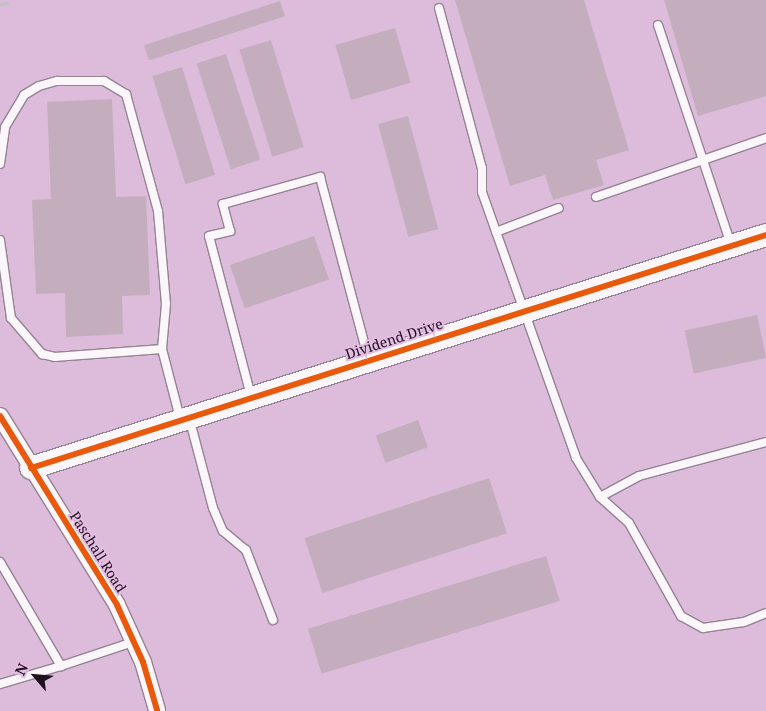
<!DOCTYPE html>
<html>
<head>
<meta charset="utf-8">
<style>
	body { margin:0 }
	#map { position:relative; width:766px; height:711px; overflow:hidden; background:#dbc6da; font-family:"Noto Serif",serif }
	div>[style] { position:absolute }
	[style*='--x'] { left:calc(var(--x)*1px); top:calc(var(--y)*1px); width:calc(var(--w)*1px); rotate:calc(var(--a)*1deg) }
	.built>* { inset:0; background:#dcbbdb; transform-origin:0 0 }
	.building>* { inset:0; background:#c4aebe; transform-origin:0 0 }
	.roads { filter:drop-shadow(1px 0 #948392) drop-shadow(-1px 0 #948392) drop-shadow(0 1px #948392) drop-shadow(0 -1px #948392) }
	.lane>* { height:8px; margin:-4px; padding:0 4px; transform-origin:4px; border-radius:4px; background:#faf6f9 }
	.street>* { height:16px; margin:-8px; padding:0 8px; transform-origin:8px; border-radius:8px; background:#faf6f9 }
	.secondary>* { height:22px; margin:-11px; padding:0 11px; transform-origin:11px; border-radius:11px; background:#faf6f9 }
	.rail>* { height:4px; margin-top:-2px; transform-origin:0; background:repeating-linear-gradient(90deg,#c7c1c6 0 9px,transparent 0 18px) }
	.cycleway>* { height:6px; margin:-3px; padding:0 3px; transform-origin:3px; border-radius:3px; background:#e8590c }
	span { translate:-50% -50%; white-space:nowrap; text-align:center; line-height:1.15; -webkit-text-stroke:4px #e3bee2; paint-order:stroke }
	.street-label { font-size:14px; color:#1e101d }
	.north { position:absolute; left:10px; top:651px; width:50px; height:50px; -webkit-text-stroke:4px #e3bee2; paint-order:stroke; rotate:297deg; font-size:14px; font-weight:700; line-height:20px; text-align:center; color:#1e101d }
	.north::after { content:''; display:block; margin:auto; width:18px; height:22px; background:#1e101d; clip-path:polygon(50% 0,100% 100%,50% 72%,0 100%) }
</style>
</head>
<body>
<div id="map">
	<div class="built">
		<i style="left:0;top:0;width:766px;height:711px"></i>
	</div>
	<div class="building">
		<i style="clip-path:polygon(455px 0,584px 0,629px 150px,596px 160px,604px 185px,553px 200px,545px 175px,510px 186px)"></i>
		<i style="clip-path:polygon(664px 0,766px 0,766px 96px,698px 116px)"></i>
		<i style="left:280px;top:1px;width:16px;height:143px;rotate:72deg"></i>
		<i style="left:395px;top:28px;width:57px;height:62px;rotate:74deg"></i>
		<i style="left:271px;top:40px;width:112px;height:33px;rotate:73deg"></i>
		<i style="left:226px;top:54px;width:111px;height:31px;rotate:72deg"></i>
		<i style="left:182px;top:67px;width:113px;height:31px;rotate:73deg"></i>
		<i style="clip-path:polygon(112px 99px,116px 197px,146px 196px,150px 295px,122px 296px,123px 334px,66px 337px,65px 293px,36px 294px,32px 200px,51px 199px,47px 102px)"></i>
		<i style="left:408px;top:116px;width:117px;height:31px;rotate:75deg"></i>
		<i style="left:314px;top:236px;width:46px;height:89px;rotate:71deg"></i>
		<i style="left:757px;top:315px;width:44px;height:74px;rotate:78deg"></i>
		<i style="left:418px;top:420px;width:29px;height:45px;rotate:70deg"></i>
		<i style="left:489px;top:478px;width:58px;height:194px;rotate:72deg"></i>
		<i style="left:546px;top:556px;width:47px;height:249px;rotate:73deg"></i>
	</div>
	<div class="roads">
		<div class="lane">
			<i style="--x:439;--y:8;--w:166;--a:75"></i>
			<i style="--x:482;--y:168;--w:24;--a:90"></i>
			<i style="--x:482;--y:192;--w:282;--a:70.5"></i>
			<i style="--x:576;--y:458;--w:46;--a:58.4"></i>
			<i style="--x:600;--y:497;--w:39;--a:42"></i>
			<i style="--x:629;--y:523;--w:107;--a:60.8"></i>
			<i style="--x:681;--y:616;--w:25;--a:29"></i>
			<i style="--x:703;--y:628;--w:41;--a:-8.3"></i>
			<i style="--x:744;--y:622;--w:24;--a:-22"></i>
			<i style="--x:658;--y:25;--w:231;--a:71.6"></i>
			<i style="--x:0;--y:164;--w:37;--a:-82"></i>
			<i style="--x:5;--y:127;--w:37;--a:-59"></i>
			<i style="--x:24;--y:95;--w:17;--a:-31"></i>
			<i style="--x:39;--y:86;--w:19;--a:-16"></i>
			<i style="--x:57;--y:81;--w:47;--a:0"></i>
			<i style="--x:104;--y:81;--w:26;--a:31"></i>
			<i style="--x:126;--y:94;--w:121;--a:74.7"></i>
			<i style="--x:158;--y:211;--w:93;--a:85.1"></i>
			<i style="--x:166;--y:304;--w:45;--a:95.1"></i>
			<i style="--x:162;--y:349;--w:71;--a:75.4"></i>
			<i style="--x:596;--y:197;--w:180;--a:-19.1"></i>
			<i style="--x:496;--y:232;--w:67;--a:-20.9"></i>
			<i style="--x:0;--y:240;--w:79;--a:82"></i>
			<i style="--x:11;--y:318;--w:48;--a:49.3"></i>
			<i style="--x:42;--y:354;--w:13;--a:13"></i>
			<i style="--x:55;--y:357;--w:107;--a:-4.3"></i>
			<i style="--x:251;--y:396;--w:165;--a:-104.7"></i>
			<i style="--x:209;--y:236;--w:22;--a:-13"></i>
			<i style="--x:230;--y:231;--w:28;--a:-105"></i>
			<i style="--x:223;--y:204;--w:101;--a:-15.6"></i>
			<i style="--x:320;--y:177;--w:187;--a:75.1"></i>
			<i style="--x:190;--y:421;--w:90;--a:75.2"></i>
			<i style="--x:213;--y:508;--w:25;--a:67"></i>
			<i style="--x:223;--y:531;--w:30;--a:40"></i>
			<i style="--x:246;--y:550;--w:75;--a:68.9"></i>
			<i style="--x:600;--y:497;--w:44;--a:-28.3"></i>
			<i style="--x:639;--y:476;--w:131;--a:-15"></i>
			<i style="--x:0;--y:562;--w:121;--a:59.6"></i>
			<i style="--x:61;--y:666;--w:64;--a:163.6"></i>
			<i style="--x:61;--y:666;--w:76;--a:-18.4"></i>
		</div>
		<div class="street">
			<i style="--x:0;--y:416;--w:222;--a:58.2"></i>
			<i style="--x:117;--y:605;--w:63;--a:65.5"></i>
			<i style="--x:143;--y:662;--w:50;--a:73.7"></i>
		</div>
		<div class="secondary">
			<i style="--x:31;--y:468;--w:771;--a:-17.59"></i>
		</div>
	</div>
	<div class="rail">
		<i style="--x:0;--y:5;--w:18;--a:-16"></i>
	</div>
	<div class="cycleway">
		<i style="--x:0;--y:416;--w:222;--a:58.2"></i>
		<i style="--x:117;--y:605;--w:63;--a:65.5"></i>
		<i style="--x:143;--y:662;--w:50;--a:73.7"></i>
		<i style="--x:31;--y:468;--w:771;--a:-17.59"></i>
	</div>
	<div class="street-label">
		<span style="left:394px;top:339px;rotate:-18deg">Dividend Drive</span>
		<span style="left:98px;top:552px;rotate:58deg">Paschall Road</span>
	</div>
	<div class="north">N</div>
</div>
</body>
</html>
